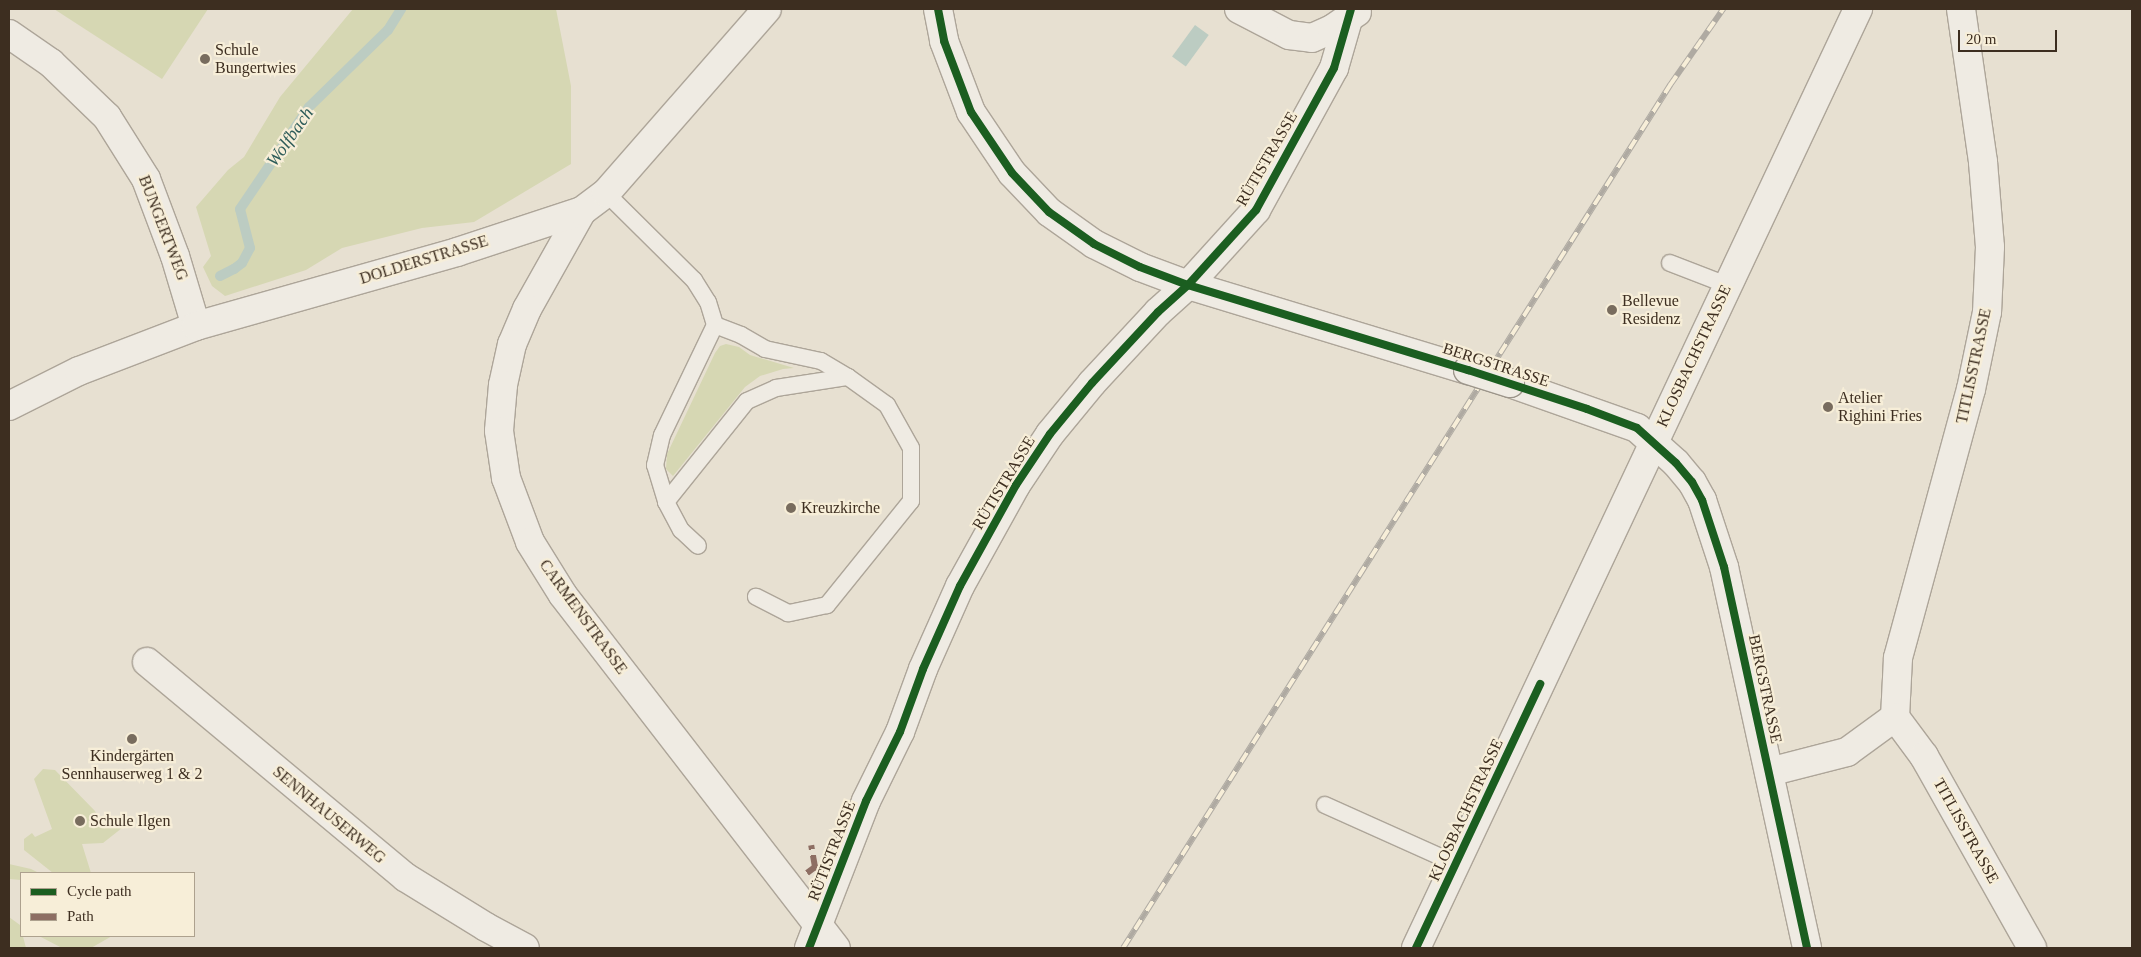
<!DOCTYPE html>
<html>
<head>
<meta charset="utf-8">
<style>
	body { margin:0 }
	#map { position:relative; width:2141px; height:957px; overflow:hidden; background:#e7e0d1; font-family:"Times New Roman",serif }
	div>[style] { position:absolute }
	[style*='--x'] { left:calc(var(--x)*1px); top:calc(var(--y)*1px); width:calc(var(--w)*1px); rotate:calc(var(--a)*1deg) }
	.green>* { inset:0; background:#d6d7b3 }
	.water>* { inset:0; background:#bcccc2; transform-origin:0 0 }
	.stream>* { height:10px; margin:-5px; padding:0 5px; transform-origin:5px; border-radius:5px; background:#bcccc2 }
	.roads { filter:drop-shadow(1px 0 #ada599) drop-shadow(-1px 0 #ada599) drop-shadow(0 1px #ada599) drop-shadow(0 -1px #ada599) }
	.lane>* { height:16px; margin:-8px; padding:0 8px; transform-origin:8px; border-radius:8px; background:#efebe3 }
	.street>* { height:28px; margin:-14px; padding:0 14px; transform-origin:14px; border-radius:14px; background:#efebe3 }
	.secondary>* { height:28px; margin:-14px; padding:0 14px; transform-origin:14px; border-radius:14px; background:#efebe3 }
	.rail>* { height:5.5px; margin-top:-2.75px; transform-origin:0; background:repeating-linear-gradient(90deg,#f7eed8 0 11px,#afaaa2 0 22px); box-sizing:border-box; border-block:1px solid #afaaa2 }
	.bridges { filter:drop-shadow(1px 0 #9c958a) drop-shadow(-1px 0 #9c958a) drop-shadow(0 1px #9c958a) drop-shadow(0 -1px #9c958a) }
	.secondary-bridge>* { height:28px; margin:-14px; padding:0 14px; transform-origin:14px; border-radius:14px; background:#efebe3 }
	.quiet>* { height:6px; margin-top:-3px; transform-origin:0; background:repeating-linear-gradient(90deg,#8d6e63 0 12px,transparent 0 18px) }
	.cycleway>* { height:8px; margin:-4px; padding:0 4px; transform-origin:4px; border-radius:4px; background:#1b5e20 }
	.dots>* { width:14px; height:14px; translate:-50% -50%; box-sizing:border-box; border:2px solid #f7eed8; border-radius:50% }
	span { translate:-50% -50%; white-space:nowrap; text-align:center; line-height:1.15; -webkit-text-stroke:4.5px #f7eed8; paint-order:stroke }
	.poi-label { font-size:16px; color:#3d2e20 }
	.left { translate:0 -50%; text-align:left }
	.street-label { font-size:16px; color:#3d2e20 }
	.water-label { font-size:18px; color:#2f5d5a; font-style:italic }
	.frame { position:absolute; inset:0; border:10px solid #3d2e20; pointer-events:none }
	.legend { position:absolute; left:20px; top:872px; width:175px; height:65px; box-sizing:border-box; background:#f7eed8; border:1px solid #ada18e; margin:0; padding:6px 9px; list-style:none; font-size:15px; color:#3d2e20 }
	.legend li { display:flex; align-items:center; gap:10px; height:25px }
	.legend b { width:25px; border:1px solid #ada18e }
	.scale { position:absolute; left:1958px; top:30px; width:99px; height:22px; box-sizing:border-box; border:2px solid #3d2e20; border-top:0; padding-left:6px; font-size:15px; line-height:18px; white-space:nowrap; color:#3d2e20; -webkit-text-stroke:4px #f7eed8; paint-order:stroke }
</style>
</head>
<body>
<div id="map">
	<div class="green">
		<i style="clip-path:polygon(54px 9px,208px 9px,162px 79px)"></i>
		<i style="clip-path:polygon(353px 9px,556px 9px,571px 86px,571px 164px,474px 222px,422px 228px,342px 248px,306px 270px,225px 296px,212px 286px,203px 267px,211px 256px,196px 207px,228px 170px,244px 157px,280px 97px)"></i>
		<i style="clip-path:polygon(726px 344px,739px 347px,750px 355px,794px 368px,783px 369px,760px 376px,745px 387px,673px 476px,666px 469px,667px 454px,715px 353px,720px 346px)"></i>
		<i style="clip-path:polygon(43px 769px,55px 770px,95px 811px,99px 820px,122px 828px,103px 843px,82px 844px,91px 873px,53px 873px,24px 850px,24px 839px,32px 833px,35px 837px,52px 829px,34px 779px)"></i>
		<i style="clip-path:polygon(9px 864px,31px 869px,39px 873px,21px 873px,21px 880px,9px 879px)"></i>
		<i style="clip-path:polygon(9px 917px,20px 925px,26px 948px,9px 948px)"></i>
		<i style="clip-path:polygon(39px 936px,112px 936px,91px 948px,62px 948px)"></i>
	</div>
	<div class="water">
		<i style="left:1195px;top:25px;width:17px;height:39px;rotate:36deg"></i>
	</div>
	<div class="stream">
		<i style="--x:220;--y:276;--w:16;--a:-27"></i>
		<i style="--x:234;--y:269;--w:10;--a:-37"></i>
		<i style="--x:242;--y:263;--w:17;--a:-62"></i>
		<i style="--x:250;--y:248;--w:40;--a:-104.4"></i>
		<i style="--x:240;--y:209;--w:123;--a:-55.9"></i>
		<i style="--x:309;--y:107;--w:110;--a:-44.3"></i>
		<i style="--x:388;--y:30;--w:25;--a:-58"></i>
	</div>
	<div class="roads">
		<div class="lane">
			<i style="--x:606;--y:193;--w:124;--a:44.7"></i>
			<i style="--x:694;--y:280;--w:26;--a:58"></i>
			<i style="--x:708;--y:302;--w:24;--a:73"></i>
			<i style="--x:715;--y:325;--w:122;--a:115.7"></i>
			<i style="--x:662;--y:435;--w:31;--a:103"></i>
			<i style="--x:655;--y:465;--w:39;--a:73"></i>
			<i style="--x:666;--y:502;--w:32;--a:62"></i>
			<i style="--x:681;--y:530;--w:23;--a:43"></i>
			<i style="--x:1670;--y:263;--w:61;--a:21.1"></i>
			<i style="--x:715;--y:325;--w:28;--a:21"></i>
			<i style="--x:741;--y:335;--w:28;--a:30"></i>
			<i style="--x:765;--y:349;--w:57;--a:12.1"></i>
			<i style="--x:821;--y:361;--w:31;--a:31"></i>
			<i style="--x:848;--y:377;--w:48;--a:35.7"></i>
			<i style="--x:887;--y:405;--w:49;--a:60.8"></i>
			<i style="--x:911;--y:448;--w:53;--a:90"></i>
			<i style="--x:911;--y:501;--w:134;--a:128.9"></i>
			<i style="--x:827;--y:605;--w:40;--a:168"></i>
			<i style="--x:788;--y:613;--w:36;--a:-153"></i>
			<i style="--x:666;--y:502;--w:129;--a:-51.3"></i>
			<i style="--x:747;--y:401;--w:32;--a:-24"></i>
			<i style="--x:776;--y:388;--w:73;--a:-8.7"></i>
			<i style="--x:1325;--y:805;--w:144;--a:24.2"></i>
		</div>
		<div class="street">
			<i style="--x:1239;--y:9;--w:56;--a:27.5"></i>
			<i style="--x:1289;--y:35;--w:23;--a:7"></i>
			<i style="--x:1312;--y:38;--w:22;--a:-24"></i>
			<i style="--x:1332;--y:29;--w:30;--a:-34"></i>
			<i style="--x:1961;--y:9;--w:155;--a:81.8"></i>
			<i style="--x:1983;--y:162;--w:85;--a:85.3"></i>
			<i style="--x:1990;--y:247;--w:65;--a:92.6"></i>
			<i style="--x:1987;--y:312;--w:79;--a:101.7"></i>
			<i style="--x:1971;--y:389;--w:279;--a:105.2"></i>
			<i style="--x:1898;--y:658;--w:59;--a:92.9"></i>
			<i style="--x:1895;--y:717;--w:49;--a:53.4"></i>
			<i style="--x:1924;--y:756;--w:220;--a:60.6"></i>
			<i style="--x:9;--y:34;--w:51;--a:34.6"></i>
			<i style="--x:51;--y:63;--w:78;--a:44"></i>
			<i style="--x:107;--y:117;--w:73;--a:57.8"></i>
			<i style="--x:146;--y:179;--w:82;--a:69.4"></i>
			<i style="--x:175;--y:256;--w:73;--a:73.3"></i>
			<i style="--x:582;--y:211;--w:112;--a:119.3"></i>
			<i style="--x:527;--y:309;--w:38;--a:113"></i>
			<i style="--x:512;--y:344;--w:42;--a:102.4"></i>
			<i style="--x:503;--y:385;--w:46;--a:95"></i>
			<i style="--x:499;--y:431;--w:48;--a:81.5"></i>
			<i style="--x:506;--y:478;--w:68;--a:69.4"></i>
			<i style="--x:530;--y:542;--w:62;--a:58.1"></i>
			<i style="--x:563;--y:595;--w:446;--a:52.3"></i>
			<i style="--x:9;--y:406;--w:78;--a:-26.6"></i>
			<i style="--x:79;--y:371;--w:125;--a:-21"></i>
			<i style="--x:196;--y:326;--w:271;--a:-15.8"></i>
			<i style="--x:457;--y:252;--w:132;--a:-18.2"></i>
			<i style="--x:582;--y:211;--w:30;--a:-37"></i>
			<i style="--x:606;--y:193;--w:244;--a:-48.8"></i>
			<i style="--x:147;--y:662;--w:336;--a:39.8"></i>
			<i style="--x:405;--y:877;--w:95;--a:31.7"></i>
			<i style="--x:486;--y:927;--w:44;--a:28.3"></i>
			<i style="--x:1769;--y:772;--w:81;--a:-14.4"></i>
			<i style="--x:1847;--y:752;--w:59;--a:-36.1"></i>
			<i style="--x:809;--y:948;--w:158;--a:-68.8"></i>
			<i style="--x:866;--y:801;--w:77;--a:-63.8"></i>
			<i style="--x:900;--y:732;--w:67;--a:-69.9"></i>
			<i style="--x:923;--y:669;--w:91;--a:-66"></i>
			<i style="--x:960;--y:586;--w:115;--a:-61"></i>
			<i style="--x:1016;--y:485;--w:61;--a:-56.3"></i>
			<i style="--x:1050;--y:434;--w:66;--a:-50.5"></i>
			<i style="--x:1092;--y:383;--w:97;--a:-47.1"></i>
			<i style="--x:1158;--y:312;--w:40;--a:-42"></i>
			<i style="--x:1188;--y:285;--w:101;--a:-47.8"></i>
			<i style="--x:1256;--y:210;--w:162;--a:-61.2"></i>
			<i style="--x:1334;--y:68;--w:61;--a:-73.9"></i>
			<i style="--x:1416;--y:948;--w:1038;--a:-64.79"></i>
		</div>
		<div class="secondary">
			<i style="--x:938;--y:9;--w:33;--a:79"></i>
			<i style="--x:944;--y:41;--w:76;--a:69.2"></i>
			<i style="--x:971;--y:112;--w:73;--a:56.1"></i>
			<i style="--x:1012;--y:173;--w:54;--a:46.5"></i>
			<i style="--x:1049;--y:212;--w:55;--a:35.4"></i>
			<i style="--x:1094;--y:244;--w:51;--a:26.6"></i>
			<i style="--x:1140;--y:267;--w:51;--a:20.6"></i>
			<i style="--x:1188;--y:285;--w:293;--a:16.9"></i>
			<i style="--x:1510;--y:383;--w:135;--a:19.5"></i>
			<i style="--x:1637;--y:428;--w:52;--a:41.9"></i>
			<i style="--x:1676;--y:463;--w:25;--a:50"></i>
			<i style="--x:1692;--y:482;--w:21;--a:61"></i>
			<i style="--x:1702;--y:500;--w:71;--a:71.8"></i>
			<i style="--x:1724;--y:567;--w:390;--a:77.7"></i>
		</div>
	</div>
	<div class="rail">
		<i style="--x:1123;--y:948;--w:1022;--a:-57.63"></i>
		<i style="--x:1670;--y:85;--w:93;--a:-55.1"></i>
	</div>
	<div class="bridges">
		<div class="secondary-bridge">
			<i style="--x:1468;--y:370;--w:44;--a:17.2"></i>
		</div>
	</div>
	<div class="quiet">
		<i style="--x:815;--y:867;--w:10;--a:24"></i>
		<i style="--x:807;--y:873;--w:10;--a:-37"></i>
		<i style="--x:815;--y:867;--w:22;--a:-100"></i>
	</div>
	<div class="cycleway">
		<i style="--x:938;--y:9;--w:33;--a:79"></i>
		<i style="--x:944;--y:41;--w:76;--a:69.2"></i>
		<i style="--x:971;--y:112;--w:73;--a:56.1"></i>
		<i style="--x:1012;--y:173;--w:54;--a:46.5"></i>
		<i style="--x:1049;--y:212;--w:55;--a:35.4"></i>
		<i style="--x:1094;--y:244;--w:51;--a:26.6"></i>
		<i style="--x:1140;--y:267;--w:51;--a:20.6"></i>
		<i style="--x:1188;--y:285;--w:293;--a:16.9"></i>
		<i style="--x:1468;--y:370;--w:125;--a:18.1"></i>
		<i style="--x:1587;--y:409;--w:53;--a:20.8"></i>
		<i style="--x:1637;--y:428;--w:52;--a:41.9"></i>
		<i style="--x:1676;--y:463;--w:25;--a:50"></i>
		<i style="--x:1692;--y:482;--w:21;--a:61"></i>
		<i style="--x:1702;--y:500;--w:71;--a:71.8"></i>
		<i style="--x:1724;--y:567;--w:390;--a:77.7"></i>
		<i style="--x:809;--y:948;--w:158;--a:-68.8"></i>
		<i style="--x:866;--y:801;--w:77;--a:-63.8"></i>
		<i style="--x:900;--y:732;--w:67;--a:-69.9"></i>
		<i style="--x:923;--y:669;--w:91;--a:-66"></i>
		<i style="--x:960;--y:586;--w:115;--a:-61"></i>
		<i style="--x:1016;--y:485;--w:61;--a:-56.3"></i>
		<i style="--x:1050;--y:434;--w:66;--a:-50.5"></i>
		<i style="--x:1092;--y:383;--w:97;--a:-47.1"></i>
		<i style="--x:1158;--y:312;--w:40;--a:-42"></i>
		<i style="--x:1188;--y:285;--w:101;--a:-47.8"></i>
		<i style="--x:1256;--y:210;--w:162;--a:-61.2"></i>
		<i style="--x:1334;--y:68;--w:61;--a:-73.9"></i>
		<i style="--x:1416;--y:948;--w:292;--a:-64.8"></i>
	</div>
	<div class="dots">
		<i style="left:205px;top:59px;background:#786c5e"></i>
		<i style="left:1612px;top:310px;background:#786c5e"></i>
		<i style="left:1828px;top:407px;background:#786c5e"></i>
		<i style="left:791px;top:508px;background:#786c5e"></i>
		<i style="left:132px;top:739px;background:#786c5e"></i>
		<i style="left:80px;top:821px;background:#786c5e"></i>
	</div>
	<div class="poi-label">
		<span class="left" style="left:215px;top:59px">Schule<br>Bungertwies</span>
		<span class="left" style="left:1622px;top:310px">Bellevue<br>Residenz</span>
		<span class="left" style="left:1838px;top:407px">Atelier<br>Righini Fries</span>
		<span class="left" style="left:801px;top:508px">Kreuzkirche</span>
		<span style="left:132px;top:765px">Kindergärten<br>Sennhauserweg 1 &amp; 2</span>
		<span class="left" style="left:90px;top:821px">Schule Ilgen</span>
	</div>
	<div class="street-label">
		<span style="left:1267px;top:159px;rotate:-60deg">RÜTISTRASSE</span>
		<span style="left:163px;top:228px;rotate:69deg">BUNGERTWEG</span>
		<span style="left:424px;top:260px;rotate:-17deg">DOLDERSTRASSE</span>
		<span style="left:1694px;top:356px;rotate:-65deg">KLOSBACHSTRASSE</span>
		<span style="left:1496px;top:365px;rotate:18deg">BERGSTRASSE</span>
		<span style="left:1974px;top:366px;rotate:-78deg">TITLISSTRASSE</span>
		<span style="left:1004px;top:483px;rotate:-59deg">RÜTISTRASSE</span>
		<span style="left:583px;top:617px;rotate:54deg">CARMENSTRASSE</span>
		<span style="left:1765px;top:689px;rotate:78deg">BERGSTRASSE</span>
		<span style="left:1466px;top:810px;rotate:-65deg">KLOSBACHSTRASSE</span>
		<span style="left:329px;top:815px;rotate:40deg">SENNHAUSERWEG</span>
		<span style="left:1966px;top:831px;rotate:61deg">TITLISSTRASSE</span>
		<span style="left:832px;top:851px;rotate:-69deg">RÜTISTRASSE</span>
	</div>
	<div class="water-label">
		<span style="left:290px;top:137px;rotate:-55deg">Wolfbach</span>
	</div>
	<div class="frame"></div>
	<ul class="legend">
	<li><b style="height:6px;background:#1b5e20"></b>Cycle path</li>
	<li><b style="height:6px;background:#8d6e63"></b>Path</li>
	</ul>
	<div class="scale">20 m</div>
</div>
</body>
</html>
